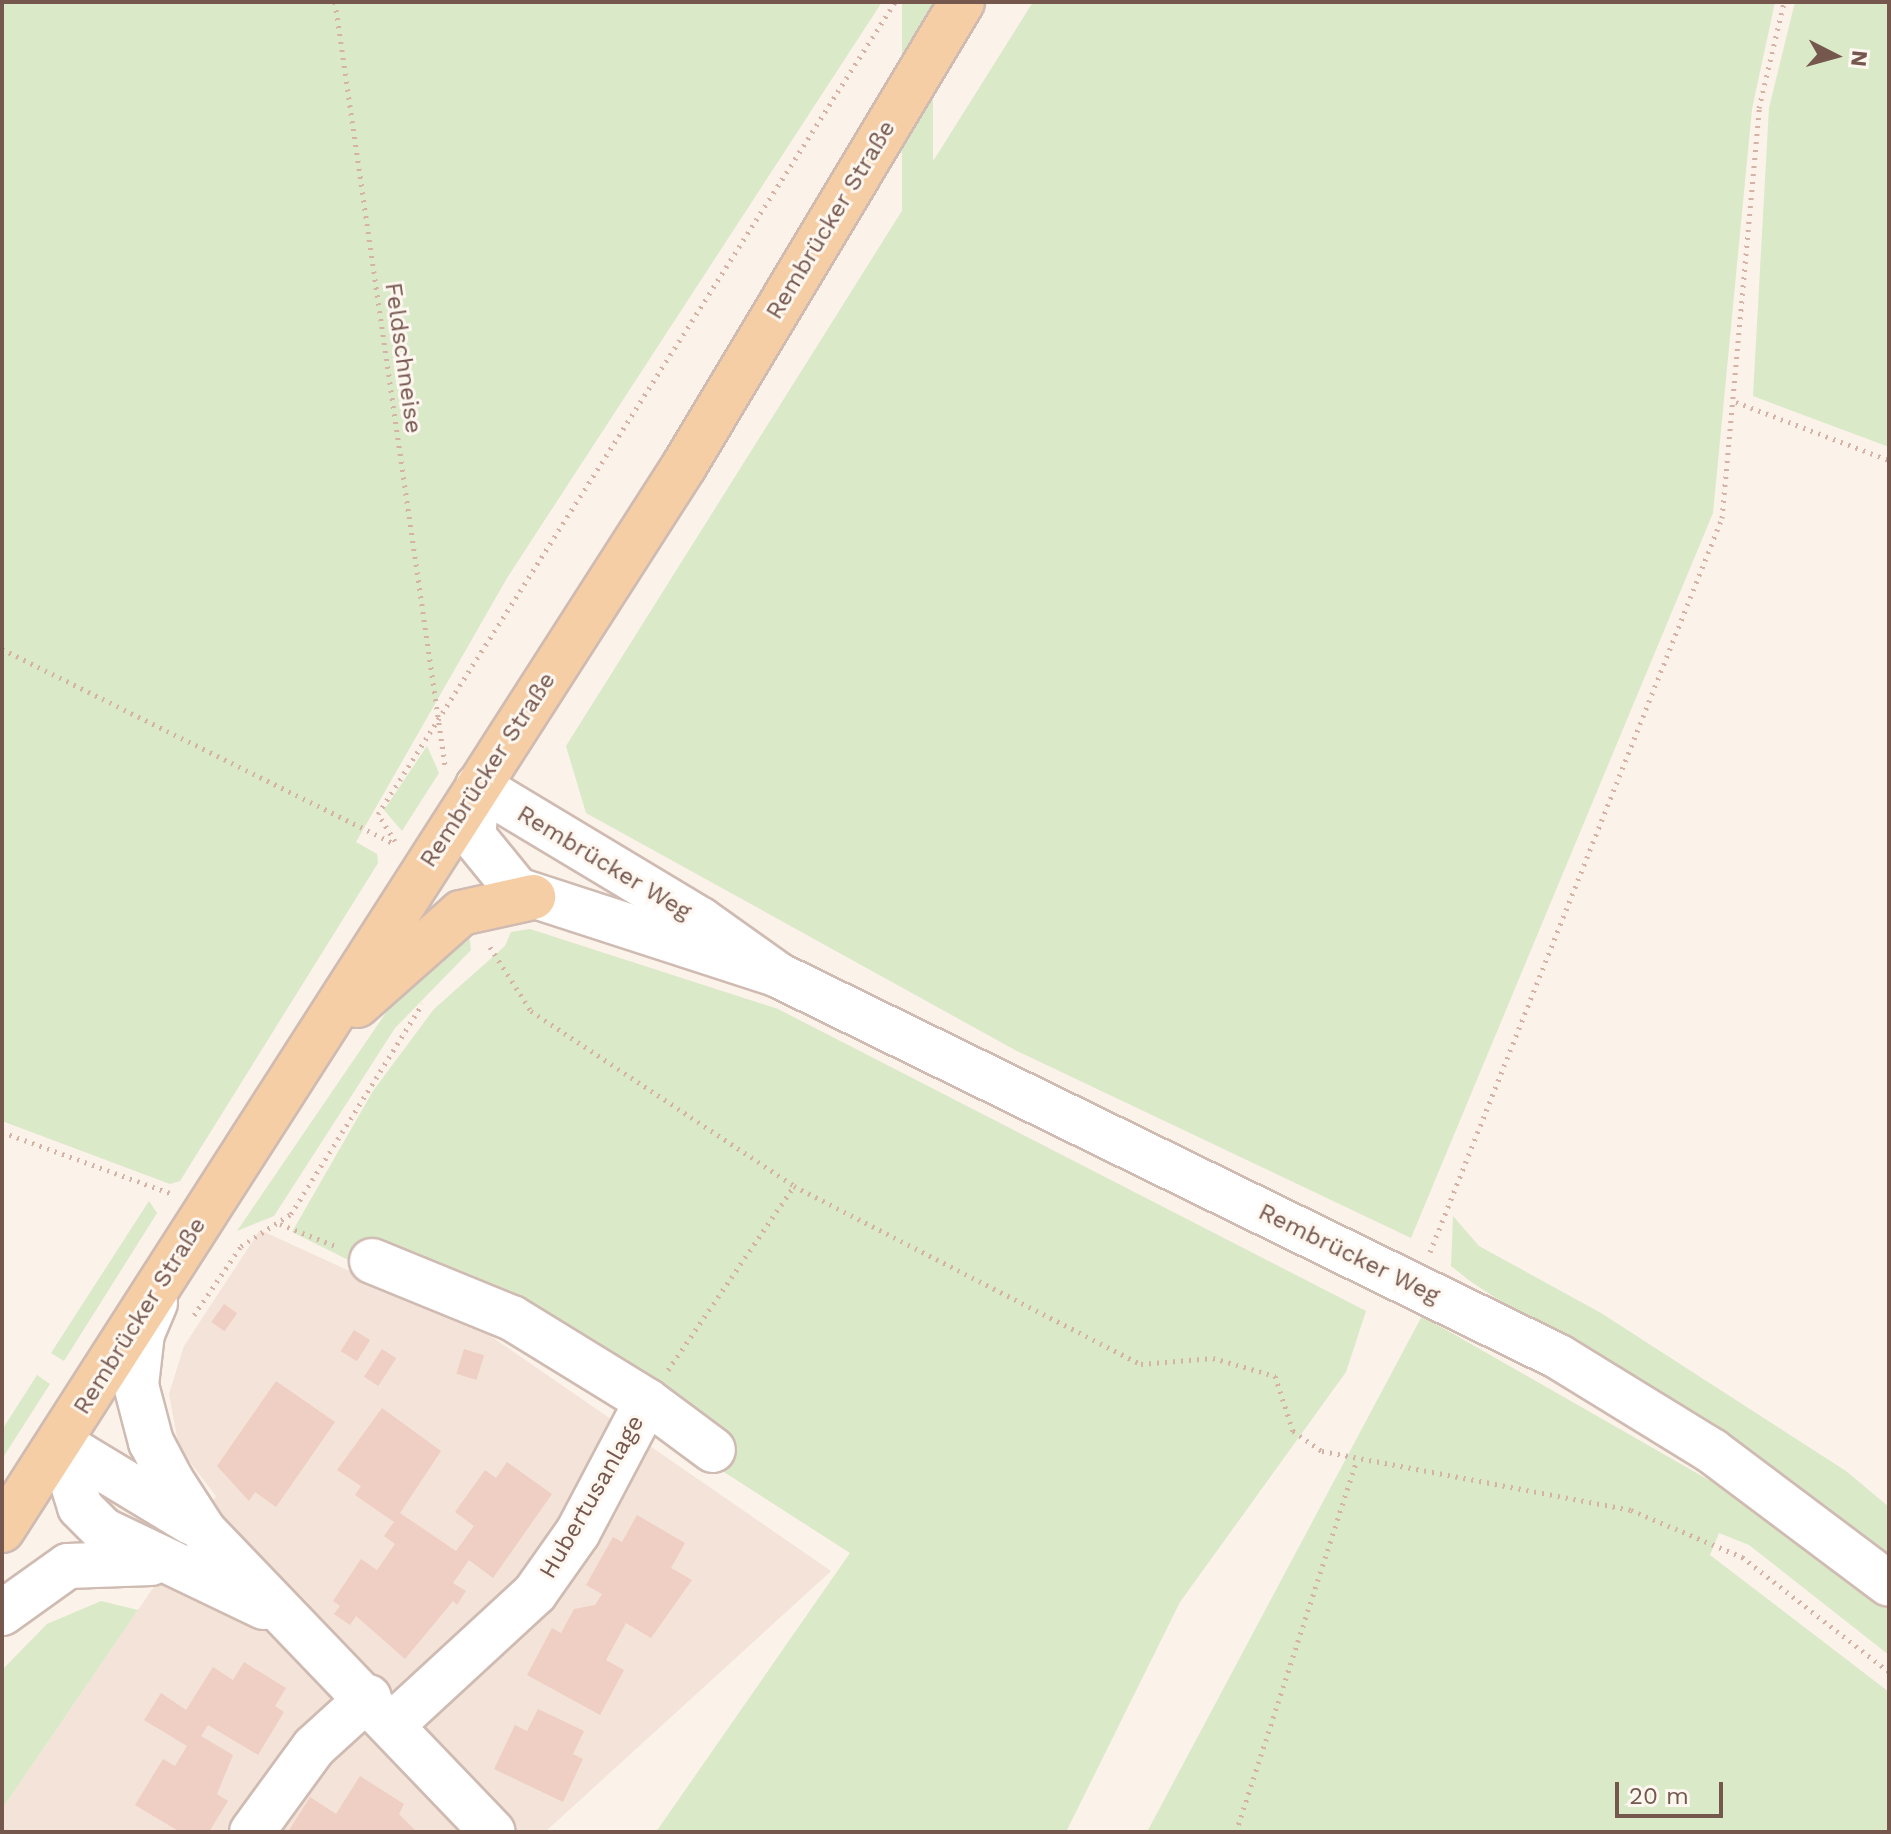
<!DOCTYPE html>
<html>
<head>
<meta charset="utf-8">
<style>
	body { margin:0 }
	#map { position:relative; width:1891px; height:1834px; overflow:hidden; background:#fbf2e9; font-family:"Work Sans",sans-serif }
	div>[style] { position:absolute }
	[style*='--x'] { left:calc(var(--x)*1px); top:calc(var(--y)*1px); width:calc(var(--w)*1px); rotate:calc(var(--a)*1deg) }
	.residential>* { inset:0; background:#f3e3d8 }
	.green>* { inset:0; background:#dae9c8; transform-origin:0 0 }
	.building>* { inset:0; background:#efcfc3; transform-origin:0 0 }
	.path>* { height:5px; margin-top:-2.5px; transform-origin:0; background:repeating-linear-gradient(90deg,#d5b2a5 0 2px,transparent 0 8px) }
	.roads { filter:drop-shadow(2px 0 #cfbbb2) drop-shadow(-2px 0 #cfbbb2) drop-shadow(0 2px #cfbbb2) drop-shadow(0 -2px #cfbbb2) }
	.minor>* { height:44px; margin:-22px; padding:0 22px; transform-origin:22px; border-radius:22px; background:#fff }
	.major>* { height:44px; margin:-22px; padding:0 22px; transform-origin:22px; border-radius:22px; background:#f6cea6 }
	span { translate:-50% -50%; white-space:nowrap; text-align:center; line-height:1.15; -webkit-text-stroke:6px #fef7f0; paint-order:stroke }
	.street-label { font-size:24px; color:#75574e }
	.frame { position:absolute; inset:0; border:4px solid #75574e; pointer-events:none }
	.north { position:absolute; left:1795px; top:16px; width:80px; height:80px; -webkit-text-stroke:6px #fef7f0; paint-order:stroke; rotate:96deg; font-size:22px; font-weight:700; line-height:32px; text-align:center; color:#75574e }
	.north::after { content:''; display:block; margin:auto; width:28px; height:36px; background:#75574e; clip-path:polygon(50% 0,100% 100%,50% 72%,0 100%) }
	.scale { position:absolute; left:1615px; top:1782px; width:108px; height:36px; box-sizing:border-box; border:4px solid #75574e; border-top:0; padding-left:10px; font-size:24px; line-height:28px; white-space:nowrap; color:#75574e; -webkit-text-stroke:6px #fef7f0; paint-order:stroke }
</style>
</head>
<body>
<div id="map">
	<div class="residential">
		<i style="clip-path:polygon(260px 1230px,489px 1335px,831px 1571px,545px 1832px,2px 1832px,2px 1809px,216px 1496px,179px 1448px,169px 1394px,184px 1346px)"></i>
	</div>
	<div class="green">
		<i style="clip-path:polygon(2px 2px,882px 2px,507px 578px,356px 842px,377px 854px,378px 863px,180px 1181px,170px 1184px,2px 1121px)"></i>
		<i style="left:902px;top:2px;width:31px;height:856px"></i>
		<i style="clip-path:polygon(1033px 2px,1775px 2px,1752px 109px,1713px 513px,1411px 1238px,1015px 1050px,586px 813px,566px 746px)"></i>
		<i style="clip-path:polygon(1795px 2px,1889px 2px,1889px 447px,1753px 396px,1769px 108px)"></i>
		<i style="clip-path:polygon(427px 746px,439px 773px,402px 831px,384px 810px)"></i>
		<i style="clip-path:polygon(530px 929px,778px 1009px,1366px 1311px,1346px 1372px,1180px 1602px,1066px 1832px,656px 1832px,850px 1553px,548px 1359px,292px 1232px,373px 1091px,434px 1009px,505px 946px,511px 932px)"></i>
		<i style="clip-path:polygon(469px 932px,471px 950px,395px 1028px,274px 1216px,237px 1231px,413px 973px)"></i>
		<i style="clip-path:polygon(149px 1201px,157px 1213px,64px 1361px,51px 1353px)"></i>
		<i style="clip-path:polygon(1453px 1216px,1479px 1246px,1601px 1313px,1846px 1471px,1889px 1507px,1889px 1558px,1470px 1281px,1451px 1266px)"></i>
		<i style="clip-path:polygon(1422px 1316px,1770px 1515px,1889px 1608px,1889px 1655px,1749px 1545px,1719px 1533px,1710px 1555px,1889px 1692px,1889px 1832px,1147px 1832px)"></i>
		<i style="clip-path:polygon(37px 1375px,50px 1384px,2px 1459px,2px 1430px)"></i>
		<i style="clip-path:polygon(101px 1601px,138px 1610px,2px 1809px,2px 1670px,47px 1624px)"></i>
	</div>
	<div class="building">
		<i style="left:224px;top:1304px;width:16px;height:22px;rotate:35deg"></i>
		<i style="left:354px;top:1330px;width:19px;height:25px;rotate:32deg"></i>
		<i style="left:382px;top:1349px;width:17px;height:33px;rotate:33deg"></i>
		<i style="left:464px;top:1349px;width:21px;height:26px;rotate:17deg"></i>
		<i style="clip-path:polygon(276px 1381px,335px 1422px,276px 1507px,255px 1492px,249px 1501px,217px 1466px)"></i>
		<i style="clip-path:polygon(382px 1408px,441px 1451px,400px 1513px,456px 1551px,474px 1526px,455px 1512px,485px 1470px,496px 1478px,507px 1462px,552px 1494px,493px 1578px,469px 1560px,453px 1583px,466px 1591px,457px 1605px,453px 1601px,405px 1659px,356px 1616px,350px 1625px,334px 1614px,340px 1606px,333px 1601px,361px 1559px,377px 1570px,395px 1544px,384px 1536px,394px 1522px,355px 1495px,361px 1486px,337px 1470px)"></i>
		<i style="clip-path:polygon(637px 1515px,685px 1543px,671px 1568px,692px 1580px,651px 1638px,626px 1623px,606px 1660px,624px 1670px,600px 1715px,527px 1675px,552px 1628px,561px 1633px,574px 1609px,595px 1605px,602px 1594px,586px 1585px,613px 1537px,622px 1542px)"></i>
		<i style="clip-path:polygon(244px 1662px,286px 1688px,275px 1706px,284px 1712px,258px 1755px,208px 1725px,201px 1736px,233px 1755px,217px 1794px,228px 1801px,209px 1832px,180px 1832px,135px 1805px,163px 1759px,175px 1766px,187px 1746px,144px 1720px,161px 1693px,186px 1710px,213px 1667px,233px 1680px)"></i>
		<i style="clip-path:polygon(538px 1709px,584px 1731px,573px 1754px,583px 1759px,563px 1802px,494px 1769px,515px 1725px,527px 1731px)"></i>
		<i style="clip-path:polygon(360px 1776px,404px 1804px,399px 1814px,417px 1832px,288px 1832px,310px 1797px,336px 1814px)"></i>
	</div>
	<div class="path">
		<i style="--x:335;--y:2;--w:771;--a:81.8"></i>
		<i style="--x:1736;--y:402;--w:164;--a:20.8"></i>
		<i style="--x:2;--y:649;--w:438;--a:26.4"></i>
		<i style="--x:395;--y:841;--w:32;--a:-122"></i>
		<i style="--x:378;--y:814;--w:963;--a:-57.52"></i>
		<i style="--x:490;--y:947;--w:76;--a:57.4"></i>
		<i style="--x:531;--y:1011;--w:316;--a:33.6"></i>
		<i style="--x:794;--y:1186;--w:390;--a:27.2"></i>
		<i style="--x:1141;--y:1364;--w:72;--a:-4.8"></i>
		<i style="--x:1213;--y:1358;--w:65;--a:16.2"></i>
		<i style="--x:1275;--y:1376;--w:58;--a:71.9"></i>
		<i style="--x:1293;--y:1431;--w:35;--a:35"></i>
		<i style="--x:1322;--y:1451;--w:315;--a:10.8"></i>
		<i style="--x:1631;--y:1510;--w:121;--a:22.9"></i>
		<i style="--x:1742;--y:1557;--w:187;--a:38"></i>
		<i style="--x:2;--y:1132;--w:179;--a:20"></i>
		<i style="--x:280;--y:1224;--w:62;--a:21.6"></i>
		<i style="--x:1430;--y:1252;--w:790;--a:-68.31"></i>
		<i style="--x:1722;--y:518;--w:412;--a:-84.8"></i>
		<i style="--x:1759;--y:108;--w:109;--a:-76.7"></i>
		<i style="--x:194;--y:1315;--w:83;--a:-55.7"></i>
		<i style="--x:241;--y:1246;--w:59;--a:-32.6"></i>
		<i style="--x:291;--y:1214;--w:248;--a:-58"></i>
		<i style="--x:668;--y:1370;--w:223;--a:-55.6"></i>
		<i style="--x:1236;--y:1832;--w:388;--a:-72"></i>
	</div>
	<div class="roads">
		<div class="minor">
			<i style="--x:778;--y:975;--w:95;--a:-144.5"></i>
			<i style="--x:701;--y:920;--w:260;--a:-149"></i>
			<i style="--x:478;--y:786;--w:50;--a:95.7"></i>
			<i style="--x:473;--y:836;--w:70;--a:50.8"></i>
			<i style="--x:517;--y:890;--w:274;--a:18"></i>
			<i style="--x:778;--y:975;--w:869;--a:26.06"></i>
			<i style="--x:1559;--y:1357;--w:180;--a:31.6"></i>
			<i style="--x:1712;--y:1451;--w:221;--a:36.9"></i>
			<i style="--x:372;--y:1261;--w:151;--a:22.2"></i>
			<i style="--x:512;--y:1318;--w:158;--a:31.6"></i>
			<i style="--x:647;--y:1401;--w:148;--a:117.8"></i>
			<i style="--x:578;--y:1532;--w:75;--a:125.2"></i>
			<i style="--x:535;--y:1593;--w:190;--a:137.3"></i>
			<i style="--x:155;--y:1303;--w:33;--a:113"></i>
			<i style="--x:142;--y:1333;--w:52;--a:96.6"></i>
			<i style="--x:136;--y:1385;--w:59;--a:75.3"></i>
			<i style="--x:151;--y:1442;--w:43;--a:62.2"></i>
			<i style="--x:171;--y:1480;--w:61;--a:57.1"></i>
			<i style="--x:204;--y:1531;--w:417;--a:46.2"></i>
			<i style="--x:647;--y:1401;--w:82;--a:36.6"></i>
			<i style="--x:60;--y:1443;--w:67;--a:72.6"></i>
			<i style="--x:80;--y:1507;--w:33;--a:45"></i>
			<i style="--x:103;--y:1530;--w:178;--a:25.6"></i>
			<i style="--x:60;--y:1443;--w:154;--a:31.2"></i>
			<i style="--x:2;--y:1613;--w:81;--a:-35.5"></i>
			<i style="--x:68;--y:1566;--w:83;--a:-2.1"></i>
			<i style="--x:252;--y:1832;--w:105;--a:-53.9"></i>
			<i style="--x:314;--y:1747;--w:74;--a:-42.3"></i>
		</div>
		<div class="major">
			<i style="--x:357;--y:1005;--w:139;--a:-41.5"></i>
			<i style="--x:461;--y:913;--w:74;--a:-12.5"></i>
			<i style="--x:2;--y:1530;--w:1264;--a:-57.34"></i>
			<i style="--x:684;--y:466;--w:541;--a:-59.07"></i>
		</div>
	</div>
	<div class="street-label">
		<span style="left:831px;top:220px;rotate:-59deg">Rembrücker Straße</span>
		<span style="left:403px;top:358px;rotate:82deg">Feldschneise</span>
		<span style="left:488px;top:770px;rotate:-57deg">Rembrücker Straße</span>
		<span style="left:604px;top:863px;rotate:31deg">Rembrücker Weg</span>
		<span style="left:1349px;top:1254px;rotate:26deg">Rembrücker Weg</span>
		<span style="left:140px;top:1316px;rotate:-58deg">Rembrücker Straße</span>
		<span style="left:592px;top:1497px;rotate:-60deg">Hubertusanlage</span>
	</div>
	<div class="frame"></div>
	<div class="north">N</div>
	<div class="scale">20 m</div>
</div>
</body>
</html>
